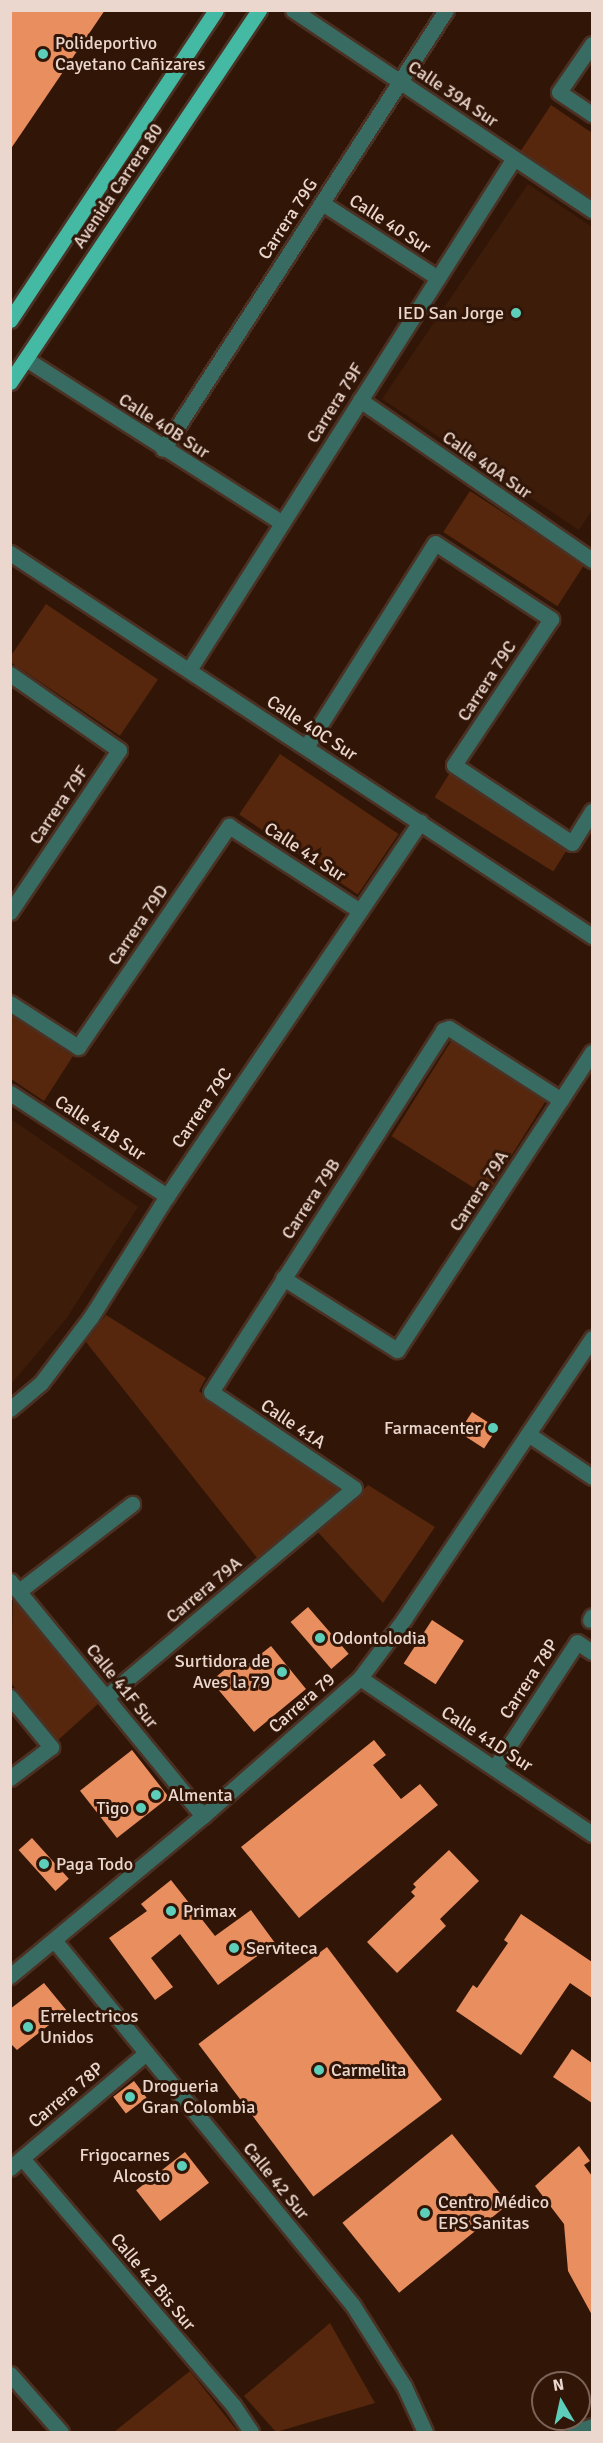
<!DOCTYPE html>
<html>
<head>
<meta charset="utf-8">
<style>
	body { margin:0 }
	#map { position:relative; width:603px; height:2443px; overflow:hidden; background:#311608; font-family:Signika,sans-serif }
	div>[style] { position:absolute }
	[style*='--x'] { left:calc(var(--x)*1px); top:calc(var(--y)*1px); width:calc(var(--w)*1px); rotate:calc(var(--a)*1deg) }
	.built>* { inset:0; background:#3d1c0a }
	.green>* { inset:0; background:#56270c; transform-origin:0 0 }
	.building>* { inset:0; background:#e98e5f; transform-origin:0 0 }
	.roads { filter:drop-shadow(2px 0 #4b3124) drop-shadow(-2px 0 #4b3124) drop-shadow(0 2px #4b3124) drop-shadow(0 -2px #4b3124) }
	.minor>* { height:15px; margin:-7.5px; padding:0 7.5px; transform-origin:7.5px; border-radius:7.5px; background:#386b61 }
	.major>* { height:15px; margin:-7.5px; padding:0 7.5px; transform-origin:7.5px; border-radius:7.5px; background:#44b9a4 }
	.dots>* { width:16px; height:16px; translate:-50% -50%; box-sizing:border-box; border:3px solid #311608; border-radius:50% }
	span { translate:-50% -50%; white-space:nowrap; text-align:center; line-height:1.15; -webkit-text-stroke:6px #311608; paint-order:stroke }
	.poi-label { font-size:18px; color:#ebd7ce }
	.left { translate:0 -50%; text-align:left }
	.right { translate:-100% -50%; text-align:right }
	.street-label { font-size:18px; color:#ebd7ce }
	.frame { position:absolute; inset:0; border:12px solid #ebd7ce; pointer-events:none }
	.north { position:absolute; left:531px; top:2371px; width:60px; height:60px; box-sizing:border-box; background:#311608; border:2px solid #7b6357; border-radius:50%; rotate:351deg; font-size:16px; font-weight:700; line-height:24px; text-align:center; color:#ebd7ce }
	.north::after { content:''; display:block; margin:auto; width:21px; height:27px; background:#5dceb9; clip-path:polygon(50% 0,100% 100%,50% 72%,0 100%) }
</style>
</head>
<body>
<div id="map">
	<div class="built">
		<i style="clip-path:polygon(528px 184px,592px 227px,592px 510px,579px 530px,382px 399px)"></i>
		<i style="clip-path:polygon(11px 1119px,138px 1207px,66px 1319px,11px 1384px)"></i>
	</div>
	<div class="green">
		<i style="clip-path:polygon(551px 105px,592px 133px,592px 201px,520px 152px)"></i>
		<i style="left:470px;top:491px;width:136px;height:49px;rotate:33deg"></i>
		<i style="left:46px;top:604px;width:135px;height:68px;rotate:34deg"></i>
		<i style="left:280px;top:754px;width:143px;height:73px;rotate:34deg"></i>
		<i style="left:451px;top:771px;width:140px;height:31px;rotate:32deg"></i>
		<i style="clip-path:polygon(11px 1015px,73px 1056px,44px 1101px,11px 1079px)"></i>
		<i style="left:453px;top:1038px;width:112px;height:116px;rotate:32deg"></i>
		<i style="clip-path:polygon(106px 1315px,206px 1378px,199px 1391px,356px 1497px,368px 1485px,435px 1527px,383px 1603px,305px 1518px,258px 1559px,86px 1342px)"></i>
		<i style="clip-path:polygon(13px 1596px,99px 1703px,57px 1741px,11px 1683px)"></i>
		<i style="clip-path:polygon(330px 2323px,375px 2403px,276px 2432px,244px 2396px)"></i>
		<i style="clip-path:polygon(190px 2371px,238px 2432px,114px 2432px)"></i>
	</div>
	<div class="building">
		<i style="clip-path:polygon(10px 10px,105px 10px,10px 150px)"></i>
		<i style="left:472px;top:1412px;width:30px;height:24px;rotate:33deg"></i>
		<i style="left:308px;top:1607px;width:62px;height:23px;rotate:49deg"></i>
		<i style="left:432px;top:1620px;width:38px;height:52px;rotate:33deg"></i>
		<i style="clip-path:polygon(271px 1646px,306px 1689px,254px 1732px,211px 1681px,234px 1662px,241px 1670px)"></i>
		<i style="clip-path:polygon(374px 1740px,386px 1755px,373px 1765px,401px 1799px,420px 1784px,438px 1805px,299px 1918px,241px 1847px)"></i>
		<i style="left:132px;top:1750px;width:60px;height:66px;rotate:52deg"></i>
		<i style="left:32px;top:1838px;width:55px;height:18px;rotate:48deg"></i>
		<i style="clip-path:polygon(449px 1850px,479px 1881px,440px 1919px,446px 1926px,397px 1973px,367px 1942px,415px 1896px,411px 1892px,416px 1887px,413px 1884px)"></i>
		<i style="clip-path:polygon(171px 1880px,215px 1936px,251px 1910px,275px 1943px,218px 1985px,180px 1934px,151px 1958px,173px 1987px,155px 2000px,109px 1938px,147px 1911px,141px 1904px)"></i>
		<i style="clip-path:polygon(521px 1914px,592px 1962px,592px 1998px,570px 1983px,521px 2055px,456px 2011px,473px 1985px,477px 1988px,508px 1943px,504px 1940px)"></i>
		<i style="left:327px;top:1947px;width:191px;height:161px;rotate:53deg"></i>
		<i style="clip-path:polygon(44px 1983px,67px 2011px,17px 2050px,10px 2043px,10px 2009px)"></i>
		<i style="clip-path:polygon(572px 2049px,592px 2063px,592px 2103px,553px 2077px)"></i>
		<i style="left:134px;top:2081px;width:21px;height:26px;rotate:53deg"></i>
		<i style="left:452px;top:2134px;width:90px;height:141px;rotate:51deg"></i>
		<i style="clip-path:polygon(579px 2146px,590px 2161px,584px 2165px,592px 2176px,592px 2315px,568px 2271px,564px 2224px,535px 2186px)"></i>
		<i style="left:185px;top:2152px;width:39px;height:62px;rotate:52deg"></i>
	</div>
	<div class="roads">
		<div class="minor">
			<i style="--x:293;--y:10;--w:360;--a:33.8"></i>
			<i style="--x:592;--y:44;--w:58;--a:124.5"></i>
			<i style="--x:559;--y:92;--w:40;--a:34"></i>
			<i style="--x:322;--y:203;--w:138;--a:32.9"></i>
			<i style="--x:26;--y:359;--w:304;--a:32.6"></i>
			<i style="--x:360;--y:400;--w:282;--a:34.6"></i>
			<i style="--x:163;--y:449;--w:522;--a:-57.19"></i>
			<i style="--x:10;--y:553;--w:697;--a:33.35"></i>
			<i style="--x:189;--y:670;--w:606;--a:-57.59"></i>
			<i style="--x:10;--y:674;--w:133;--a:34.9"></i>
			<i style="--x:119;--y:750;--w:195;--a:123.9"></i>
			<i style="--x:306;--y:747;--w:241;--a:-57.7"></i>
			<i style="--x:435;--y:543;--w:139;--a:33.2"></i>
			<i style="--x:551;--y:619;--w:175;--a:123.6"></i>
			<i style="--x:454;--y:765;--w:141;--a:33.5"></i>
			<i style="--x:572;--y:843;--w:38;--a:-58"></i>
			<i style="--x:10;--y:1003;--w:81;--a:32.9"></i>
			<i style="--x:78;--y:1047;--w:268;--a:-55.7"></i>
			<i style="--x:229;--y:826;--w:156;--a:33"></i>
			<i style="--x:10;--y:1093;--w:188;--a:33.3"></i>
			<i style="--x:283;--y:1278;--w:135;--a:32.3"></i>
			<i style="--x:397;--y:1350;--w:356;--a:-56.8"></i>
			<i style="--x:10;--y:1409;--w:40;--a:-40"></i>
			<i style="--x:41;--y:1383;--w:83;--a:-52.9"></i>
			<i style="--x:91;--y:1317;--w:143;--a:-57.9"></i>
			<i style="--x:167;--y:1196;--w:452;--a:-55.9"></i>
			<i style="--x:528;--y:1434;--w:77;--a:33.9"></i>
			<i style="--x:10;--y:1581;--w:304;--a:50.6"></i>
			<i style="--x:19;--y:1591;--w:143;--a:-37.6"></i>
			<i style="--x:590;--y:1620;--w:4;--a:-63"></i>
			<i style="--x:360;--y:1678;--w:280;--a:33.9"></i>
			<i style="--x:10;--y:1697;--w:65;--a:50.6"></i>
			<i style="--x:51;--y:1747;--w:51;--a:142.9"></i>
			<i style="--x:106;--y:1697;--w:324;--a:-40.1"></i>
			<i style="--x:354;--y:1488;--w:172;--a:-146.1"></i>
			<i style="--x:211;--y:1392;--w:430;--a:-57.3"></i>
			<i style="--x:443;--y:1030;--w:6;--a:-18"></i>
			<i style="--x:449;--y:1028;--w:133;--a:32.7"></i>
			<i style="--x:495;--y:1767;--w:149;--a:-56.7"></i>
			<i style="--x:577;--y:1642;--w:18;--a:34"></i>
			<i style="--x:54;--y:1940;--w:470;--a:50.7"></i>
			<i style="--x:352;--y:2304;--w:97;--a:57.6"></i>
			<i style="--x:404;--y:2386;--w:51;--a:65.5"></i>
			<i style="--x:10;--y:1976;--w:251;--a:-39.7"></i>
			<i style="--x:203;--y:1816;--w:209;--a:-41.3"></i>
			<i style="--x:360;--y:1678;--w:74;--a:-53.3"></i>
			<i style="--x:404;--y:1619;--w:338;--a:-56.2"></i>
			<i style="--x:22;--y:2158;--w:325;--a:49.5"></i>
			<i style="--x:233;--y:2405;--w:32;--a:56"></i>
			<i style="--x:10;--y:2168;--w:178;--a:-40.2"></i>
			<i style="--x:10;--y:2374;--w:77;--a:48.7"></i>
			<i style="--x:574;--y:2432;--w:19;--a:-18"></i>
		</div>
		<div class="major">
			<i style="--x:10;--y:320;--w:372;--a:-56.4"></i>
			<i style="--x:10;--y:382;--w:448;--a:-56.2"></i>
		</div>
	</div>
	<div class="dots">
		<i style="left:43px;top:54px;background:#5dceb9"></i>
		<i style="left:516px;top:313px;background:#5dceb9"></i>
		<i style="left:493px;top:1428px;background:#5dceb9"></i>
		<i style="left:320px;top:1638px;background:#5dceb9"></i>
		<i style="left:282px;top:1672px;background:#5dceb9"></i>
		<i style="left:156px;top:1795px;background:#5dceb9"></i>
		<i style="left:141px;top:1808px;background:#5dceb9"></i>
		<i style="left:44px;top:1864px;background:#5dceb9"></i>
		<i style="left:171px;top:1911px;background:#5dceb9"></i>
		<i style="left:234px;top:1948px;background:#5dceb9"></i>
		<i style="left:28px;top:2027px;background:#5dceb9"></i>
		<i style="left:319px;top:2070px;background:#5dceb9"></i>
		<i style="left:130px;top:2097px;background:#5dceb9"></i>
		<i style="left:182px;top:2166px;background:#5dceb9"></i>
		<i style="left:425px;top:2213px;background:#5dceb9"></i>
	</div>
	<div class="poi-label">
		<span class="left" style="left:55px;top:54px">Polideportivo<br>Cayetano Cañizares</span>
		<span class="right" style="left:504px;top:313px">IED San Jorge</span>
		<span class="right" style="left:481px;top:1428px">Farmacenter</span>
		<span class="left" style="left:332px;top:1638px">Odontolodia</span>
		<span class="right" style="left:270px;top:1672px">Surtidora de<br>Aves la 79</span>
		<span class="left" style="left:168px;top:1795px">Almenta</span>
		<span class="right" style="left:129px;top:1808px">Tigo</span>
		<span class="left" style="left:56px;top:1864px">Paga Todo</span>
		<span class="left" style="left:183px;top:1911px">Primax</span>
		<span class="left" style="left:246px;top:1948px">Serviteca</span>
		<span class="left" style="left:40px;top:2027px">Errelectricos<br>Unidos</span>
		<span class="left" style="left:331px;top:2070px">Carmelita</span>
		<span class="left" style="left:142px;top:2097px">Drogueria<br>Gran Colombia</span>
		<span class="right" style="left:170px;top:2166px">Frigocarnes<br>Alcosto</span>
		<span class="left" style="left:438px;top:2213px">Centro Médico<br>EPS Sanitas</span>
	</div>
	<div class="street-label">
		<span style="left:453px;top:94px;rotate:34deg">Calle 39A Sur</span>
		<span style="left:118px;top:186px;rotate:-56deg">Avenida Carrera 80</span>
		<span style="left:288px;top:219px;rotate:-57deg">Carrera 79G</span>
		<span style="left:390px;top:224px;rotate:33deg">Calle 40 Sur</span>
		<span style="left:335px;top:403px;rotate:-58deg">Carrera 79F</span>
		<span style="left:164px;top:426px;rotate:33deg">Calle 40B Sur</span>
		<span style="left:487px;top:465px;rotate:35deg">Calle 40A Sur</span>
		<span style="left:487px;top:681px;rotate:-57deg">Carrera 79C</span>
		<span style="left:312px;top:728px;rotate:33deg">Calle 40C Sur</span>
		<span style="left:59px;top:805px;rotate:-56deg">Carrera 79F</span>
		<span style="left:305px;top:852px;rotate:33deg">Calle 41 Sur</span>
		<span style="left:138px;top:925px;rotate:-56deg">Carrera 79D</span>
		<span style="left:202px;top:1108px;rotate:-56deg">Carrera 79C</span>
		<span style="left:100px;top:1128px;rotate:33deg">Calle 41B Sur</span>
		<span style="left:479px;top:1191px;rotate:-57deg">Carrera 79A</span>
		<span style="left:311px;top:1199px;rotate:-57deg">Carrera 79B</span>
		<span style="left:293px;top:1424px;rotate:34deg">Calle 41A</span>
		<span style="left:204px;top:1590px;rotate:-40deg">Carrera 79A</span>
		<span style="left:529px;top:1679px;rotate:-57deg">Carrera 78P</span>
		<span style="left:122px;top:1686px;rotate:51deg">Calle 41F Sur</span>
		<span style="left:302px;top:1703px;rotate:-41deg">Carrera 79</span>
		<span style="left:487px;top:1739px;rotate:33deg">Calle 41D Sur</span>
		<span style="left:66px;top:2095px;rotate:-40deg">Carrera 78P</span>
		<span style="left:276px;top:2181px;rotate:51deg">Calle 42 Sur</span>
		<span style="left:153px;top:2282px;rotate:50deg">Calle 42 Bis Sur</span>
	</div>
	<div class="frame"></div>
	<div class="north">N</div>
</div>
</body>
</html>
